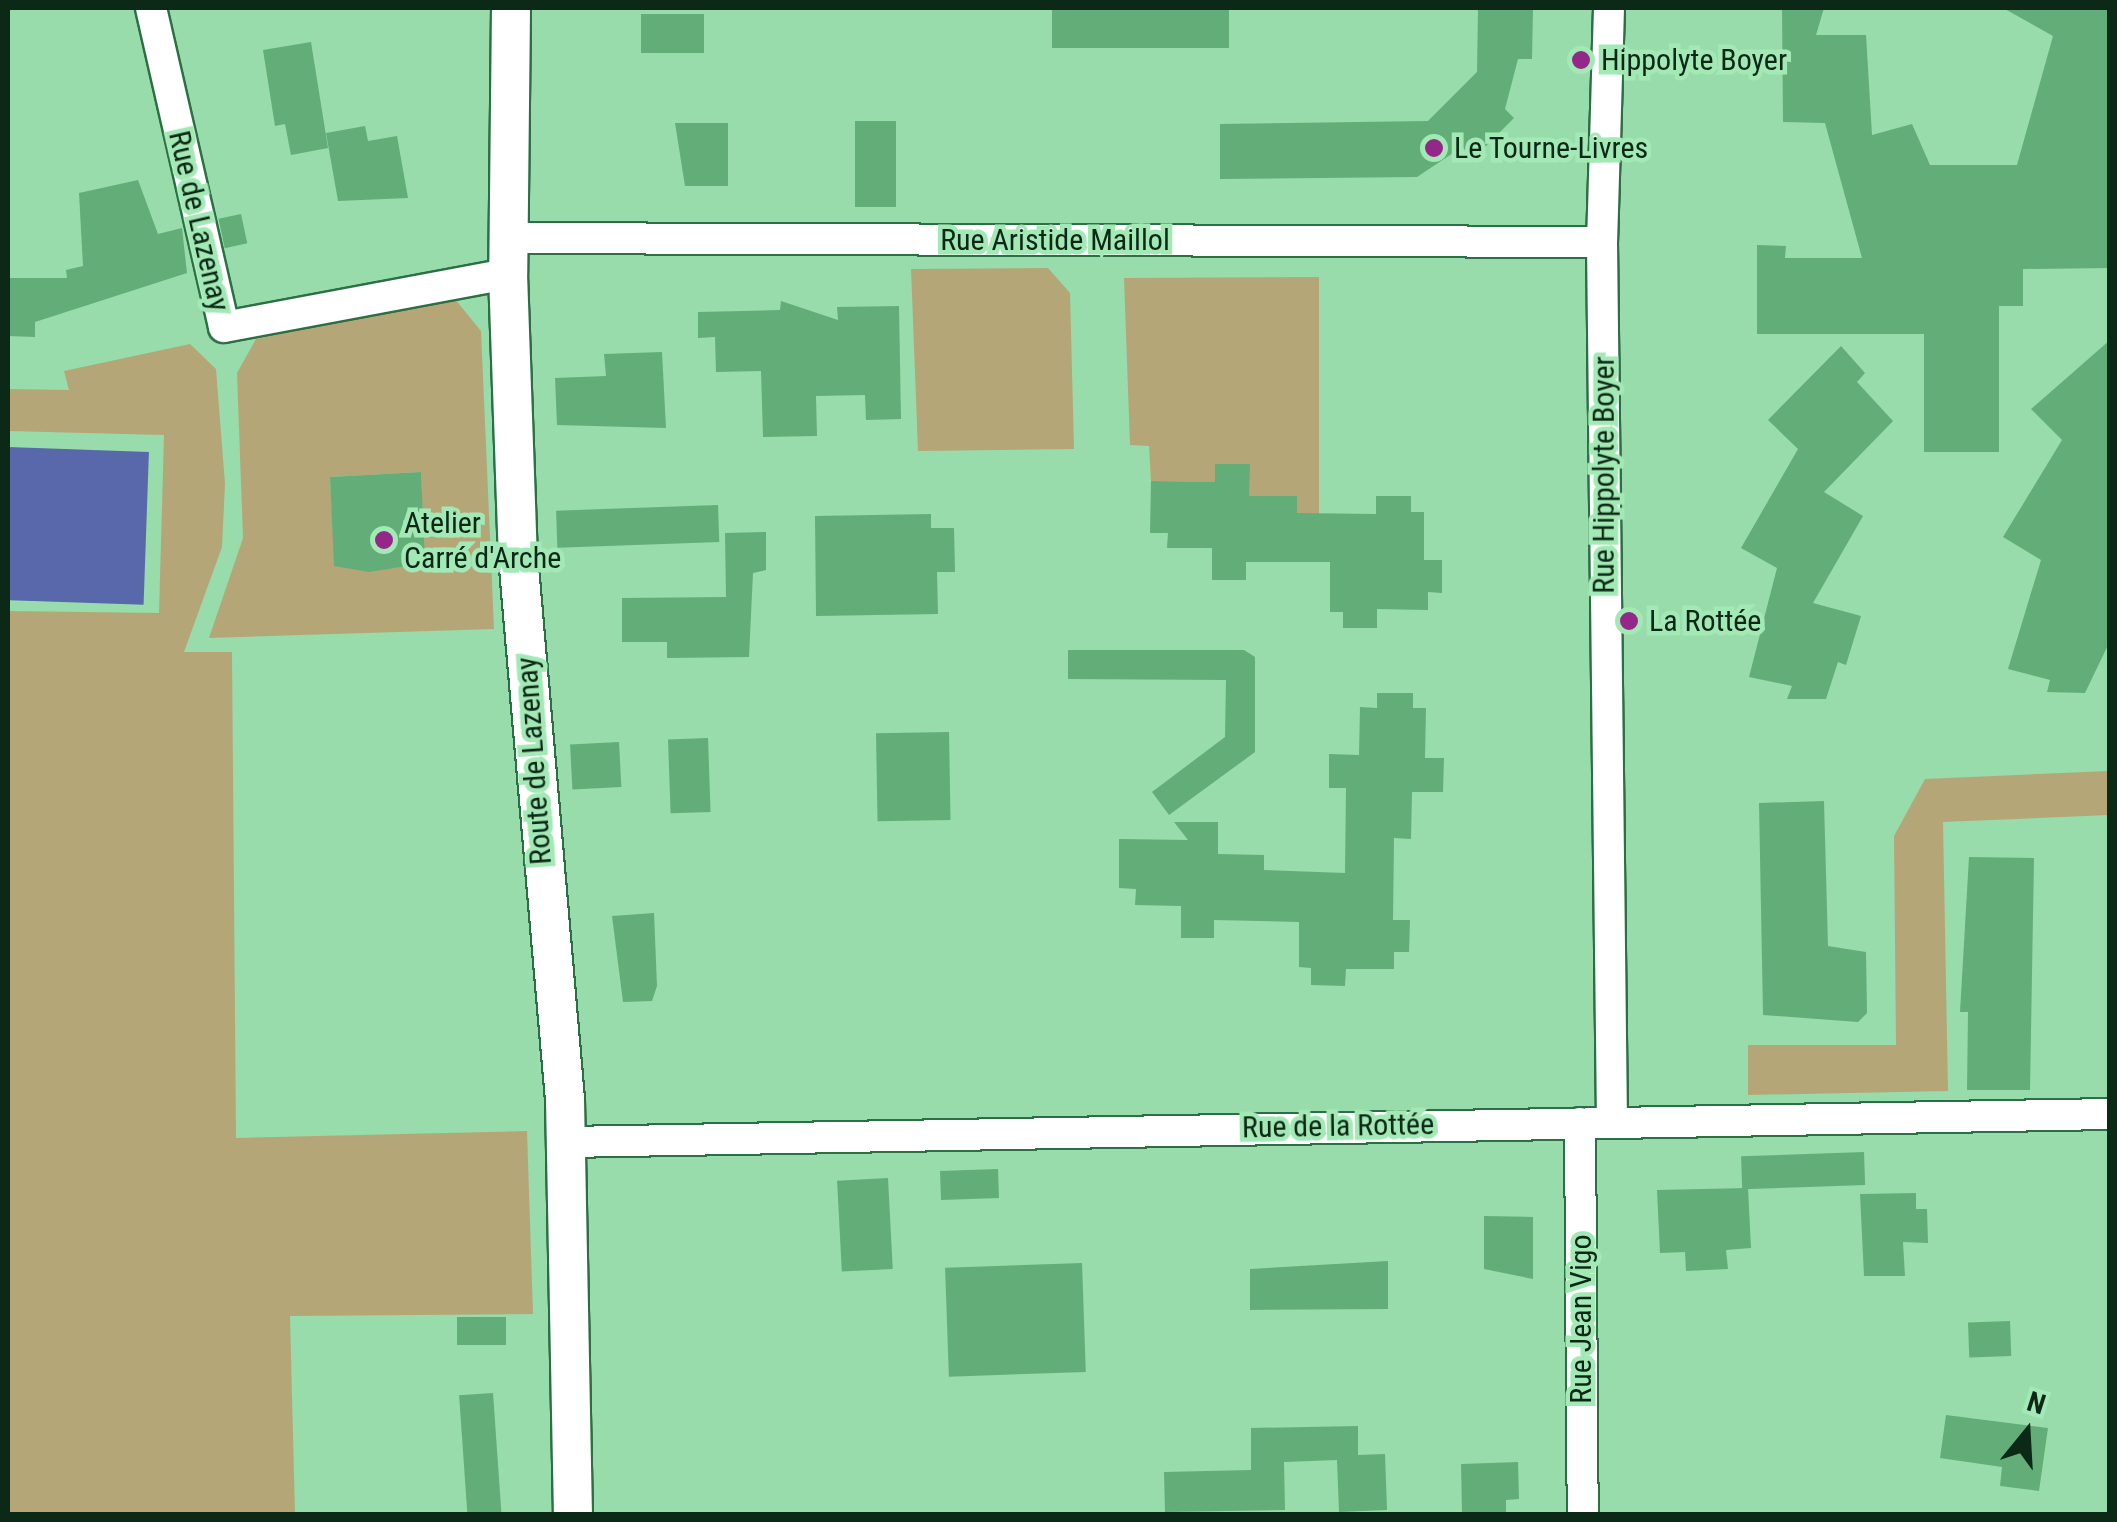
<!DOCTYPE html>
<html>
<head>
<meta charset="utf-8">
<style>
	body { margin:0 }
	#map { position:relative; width:2117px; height:1522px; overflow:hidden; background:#97dcaa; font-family:"Roboto Condensed",sans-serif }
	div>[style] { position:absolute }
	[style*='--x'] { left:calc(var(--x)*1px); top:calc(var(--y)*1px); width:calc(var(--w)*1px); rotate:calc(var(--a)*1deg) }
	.green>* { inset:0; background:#b5a677 }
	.water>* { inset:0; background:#5868ab; transform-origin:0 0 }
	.building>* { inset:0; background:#63ad79; transform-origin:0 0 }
	.roads { filter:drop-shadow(2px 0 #2b7044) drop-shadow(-2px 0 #2b7044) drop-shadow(0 2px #2b7044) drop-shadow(0 -2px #2b7044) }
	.minor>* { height:30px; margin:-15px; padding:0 15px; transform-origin:15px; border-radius:15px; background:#fff }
	.tertiary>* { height:38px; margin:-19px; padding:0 19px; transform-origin:19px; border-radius:19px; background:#fff }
	.dots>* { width:28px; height:28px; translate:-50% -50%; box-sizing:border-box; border:5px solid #a3e9b6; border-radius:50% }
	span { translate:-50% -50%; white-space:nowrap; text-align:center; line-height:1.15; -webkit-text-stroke:9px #a3e9b6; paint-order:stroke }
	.poi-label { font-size:30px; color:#0c2816 }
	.left { translate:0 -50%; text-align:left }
	.street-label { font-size:30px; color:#0c2816 }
	.frame { position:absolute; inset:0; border:10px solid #0c2816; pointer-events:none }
	.north { position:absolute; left:1977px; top:1382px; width:100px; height:100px; -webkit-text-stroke:8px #a3e9b6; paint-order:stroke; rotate:18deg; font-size:28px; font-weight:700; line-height:40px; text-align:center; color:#0c2816 }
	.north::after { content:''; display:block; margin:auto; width:35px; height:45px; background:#0c2816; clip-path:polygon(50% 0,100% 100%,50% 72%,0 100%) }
</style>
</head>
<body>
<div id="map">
	<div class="green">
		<i style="clip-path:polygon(1048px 268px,1070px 293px,1074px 449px,918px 451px,911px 269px)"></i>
		<i style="clip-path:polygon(1319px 277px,1319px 527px,1249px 496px,1249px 464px,1215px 464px,1215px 482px,1151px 481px,1149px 446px,1130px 445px,1124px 278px)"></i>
		<i style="clip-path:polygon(evenodd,454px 298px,481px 331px,494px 629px,209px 638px,243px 538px,237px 373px,256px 339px,454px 298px,421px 472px,423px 531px,364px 565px,335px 566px,330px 477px,421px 472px)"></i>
		<i style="clip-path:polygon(190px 344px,216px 369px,225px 484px,222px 547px,184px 652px,232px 652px,236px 1138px,527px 1131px,533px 1314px,290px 1316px,295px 1514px,8px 1514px,8px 611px,159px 613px,164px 435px,8px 431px,8px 389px,69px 390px,64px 371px)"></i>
		<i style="clip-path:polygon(2109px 771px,2109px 815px,1943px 822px,1948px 1091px,1748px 1095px,1748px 1045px,1896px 1045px,1894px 836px,1925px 779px)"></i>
	</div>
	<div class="water">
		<i style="left:8px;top:447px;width:141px;height:153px;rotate:2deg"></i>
	</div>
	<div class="building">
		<i style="left:1052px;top:8px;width:177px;height:40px"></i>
		<i style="clip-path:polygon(1478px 8px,1533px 8px,1532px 59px,1518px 59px,1505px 109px,1514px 118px,1474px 158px,1462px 147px,1417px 177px,1220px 179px,1220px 124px,1428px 121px,1477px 72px)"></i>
		<i style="clip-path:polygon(1782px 8px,1824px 8px,1816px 35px,1866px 35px,1872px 135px,1912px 124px,1930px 165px,2017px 165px,2053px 36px,2003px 8px,2110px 8px,2110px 268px,2023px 269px,2023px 306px,1999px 306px,1999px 452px,1924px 452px,1924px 334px,1757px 334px,1757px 245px,1786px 246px,1785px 258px,1862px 258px,1825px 123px,1783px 122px)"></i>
		<i style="left:641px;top:14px;width:63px;height:39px"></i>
		<i style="clip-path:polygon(311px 42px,328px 148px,291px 155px,285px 124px,275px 126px,263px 50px)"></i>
		<i style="left:855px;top:121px;width:41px;height:86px"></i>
		<i style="clip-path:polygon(675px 123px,728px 123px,728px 186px,685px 186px)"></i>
		<i style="clip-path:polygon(365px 126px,368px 141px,397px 136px,408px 198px,338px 201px,326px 133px)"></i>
		<i style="clip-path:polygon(138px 180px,158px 234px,182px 228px,187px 273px,35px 322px,35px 337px,8px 336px,8px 278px,67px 278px,66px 270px,83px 266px,79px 193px)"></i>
		<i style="left:241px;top:214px;width:30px;height:23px;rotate:78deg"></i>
		<i style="clip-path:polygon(781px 301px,838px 320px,837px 307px,899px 306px,901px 419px,866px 420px,865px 395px,816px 396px,817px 436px,763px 437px,761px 371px,716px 372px,715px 337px,698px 338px,698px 312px,780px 310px)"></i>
		<i style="clip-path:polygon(2110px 340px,2110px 641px,2085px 693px,2047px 692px,2050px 680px,2008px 669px,2041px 560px,2003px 537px,2062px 440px,2031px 409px)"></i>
		<i style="clip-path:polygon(1841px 346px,1865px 373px,1857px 382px,1893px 421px,1824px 492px,1863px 516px,1813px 603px,1861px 616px,1846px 665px,1838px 662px,1826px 699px,1787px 699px,1792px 686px,1749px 677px,1777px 568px,1741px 548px,1798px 449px,1768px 420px)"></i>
		<i style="clip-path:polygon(662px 352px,666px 428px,557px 425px,555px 378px,606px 376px,604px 354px)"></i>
		<i style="clip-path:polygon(1215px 464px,1250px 464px,1249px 496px,1297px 496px,1297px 513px,1376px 514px,1376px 496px,1411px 496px,1411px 512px,1424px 512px,1424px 560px,1442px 560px,1442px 593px,1428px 592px,1428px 610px,1377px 609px,1377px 628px,1343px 628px,1343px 612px,1330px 612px,1330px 562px,1246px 562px,1246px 580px,1212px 580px,1212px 548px,1167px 548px,1168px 533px,1150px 533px,1151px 481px,1215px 482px)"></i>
		<i style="clip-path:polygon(421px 472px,425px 563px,369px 572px,334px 566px,330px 477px)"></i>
		<i style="left:718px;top:505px;width:37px;height:162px;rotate:88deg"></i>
		<i style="clip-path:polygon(931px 514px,931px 528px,954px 528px,955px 572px,937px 572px,938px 614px,816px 616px,815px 516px)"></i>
		<i style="clip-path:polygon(766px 532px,766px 570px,753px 573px,749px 657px,667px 658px,667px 642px,622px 642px,622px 598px,726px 597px,725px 533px)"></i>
		<i style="clip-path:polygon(1068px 650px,1244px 650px,1255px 657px,1255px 752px,1169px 815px,1152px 792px,1225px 737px,1226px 680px,1068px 679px)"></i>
		<i style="clip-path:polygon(1377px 693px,1413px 693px,1413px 708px,1426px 708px,1425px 758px,1444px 758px,1443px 792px,1412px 792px,1411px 839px,1394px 838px,1393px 920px,1410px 920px,1409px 952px,1394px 952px,1394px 969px,1346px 969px,1345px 986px,1311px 985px,1311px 968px,1299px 967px,1299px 922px,1214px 920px,1214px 938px,1181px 938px,1181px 906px,1135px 905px,1136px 889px,1119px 888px,1119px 839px,1188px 840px,1174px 822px,1218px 822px,1218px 854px,1264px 855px,1264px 870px,1345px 873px,1346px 788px,1329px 788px,1329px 754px,1359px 755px,1360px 707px,1377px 708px)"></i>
		<i style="left:949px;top:732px;width:88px;height:73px;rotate:89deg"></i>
		<i style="left:708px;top:738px;width:74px;height:40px;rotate:88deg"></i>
		<i style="left:619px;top:742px;width:45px;height:49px;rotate:87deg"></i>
		<i style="clip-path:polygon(1824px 801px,1828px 946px,1866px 952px,1867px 1013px,1858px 1022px,1763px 1015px,1759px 803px)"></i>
		<i style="clip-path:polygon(1969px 857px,2034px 858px,2030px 1090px,1967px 1090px,1968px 1012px,1960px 1012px)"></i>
		<i style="clip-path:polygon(654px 913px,657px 986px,652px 1001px,623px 1002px,612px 916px)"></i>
		<i style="left:1864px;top:1152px;width:33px;height:123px;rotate:88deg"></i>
		<i style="left:998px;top:1169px;width:29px;height:58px;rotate:88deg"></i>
		<i style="left:888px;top:1178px;width:91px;height:51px;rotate:87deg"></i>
		<i style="clip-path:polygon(1748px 1188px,1751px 1248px,1726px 1250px,1728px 1269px,1686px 1271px,1685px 1252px,1660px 1253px,1657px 1190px)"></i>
		<i style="clip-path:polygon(1916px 1193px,1916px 1209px,1927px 1209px,1928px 1243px,1903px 1242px,1905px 1276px,1864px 1276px,1860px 1194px)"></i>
		<i style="clip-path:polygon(1484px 1216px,1533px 1217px,1533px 1279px,1484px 1269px)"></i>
		<i style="clip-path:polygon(1388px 1261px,1388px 1309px,1250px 1310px,1250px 1269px)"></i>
		<i style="left:1082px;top:1263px;width:109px;height:137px;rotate:88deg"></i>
		<i style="left:506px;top:1317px;width:28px;height:49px;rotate:90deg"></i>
		<i style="left:2010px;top:1321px;width:35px;height:42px;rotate:88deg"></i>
		<i style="left:493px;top:1393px;width:121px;height:34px;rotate:86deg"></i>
		<i style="clip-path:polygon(1946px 1415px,2048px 1428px,2039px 1491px,2000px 1486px,2002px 1467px,1940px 1458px)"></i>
		<i style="clip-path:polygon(1358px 1426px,1358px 1455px,1385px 1454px,1387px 1510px,1339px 1512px,1337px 1460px,1284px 1462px,1285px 1510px,1165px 1512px,1164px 1472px,1251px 1470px,1251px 1428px)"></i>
		<i style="clip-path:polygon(1518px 1462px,1519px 1499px,1506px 1500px,1506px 1514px,1462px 1514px,1461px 1464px)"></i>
	</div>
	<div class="roads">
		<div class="minor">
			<i style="--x:151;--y:8;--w:327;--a:77.1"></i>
			<i style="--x:224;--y:327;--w:289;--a:-10.6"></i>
			<i style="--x:1609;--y:8;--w:234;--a:91.7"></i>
			<i style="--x:1602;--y:242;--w:880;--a:89.35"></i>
			<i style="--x:508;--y:238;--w:1094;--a:0.21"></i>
			<i style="--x:1580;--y:1123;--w:391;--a:89.6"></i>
			<i style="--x:567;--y:1142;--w:1543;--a:-1.04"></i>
		</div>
		<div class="tertiary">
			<i style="--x:511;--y:8;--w:266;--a:90.6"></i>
			<i style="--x:508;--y:274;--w:282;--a:88"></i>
			<i style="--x:518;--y:556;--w:546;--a:85.06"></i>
			<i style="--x:565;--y:1100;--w:414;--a:88.9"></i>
		</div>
	</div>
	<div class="dots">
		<i style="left:1581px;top:60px;background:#942889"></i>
		<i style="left:1434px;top:148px;background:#942889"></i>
		<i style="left:384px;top:540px;background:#942889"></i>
		<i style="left:1629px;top:621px;background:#942889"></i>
	</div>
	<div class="poi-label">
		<span class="left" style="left:1601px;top:60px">Hippolyte Boyer</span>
		<span class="left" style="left:1454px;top:148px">Le Tourne-Livres</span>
		<span class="left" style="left:404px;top:540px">Atelier<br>Carré d'Arche</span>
		<span class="left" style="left:1649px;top:621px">La Rottée</span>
	</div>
	<div class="street-label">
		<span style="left:199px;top:221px;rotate:77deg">Rue de Lazenay</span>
		<span style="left:1055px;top:240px">Rue Aristide Maillol</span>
		<span style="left:1604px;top:475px;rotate:-90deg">Rue Hippolyte Boyer</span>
		<span style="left:534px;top:761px;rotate:-94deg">Route de Lazenay</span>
		<span style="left:1338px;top:1126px;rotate:-1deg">Rue de la Rottée</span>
		<span style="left:1581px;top:1319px;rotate:-90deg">Rue Jean Vigo</span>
	</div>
	<div class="frame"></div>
	<div class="north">N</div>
</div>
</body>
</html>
